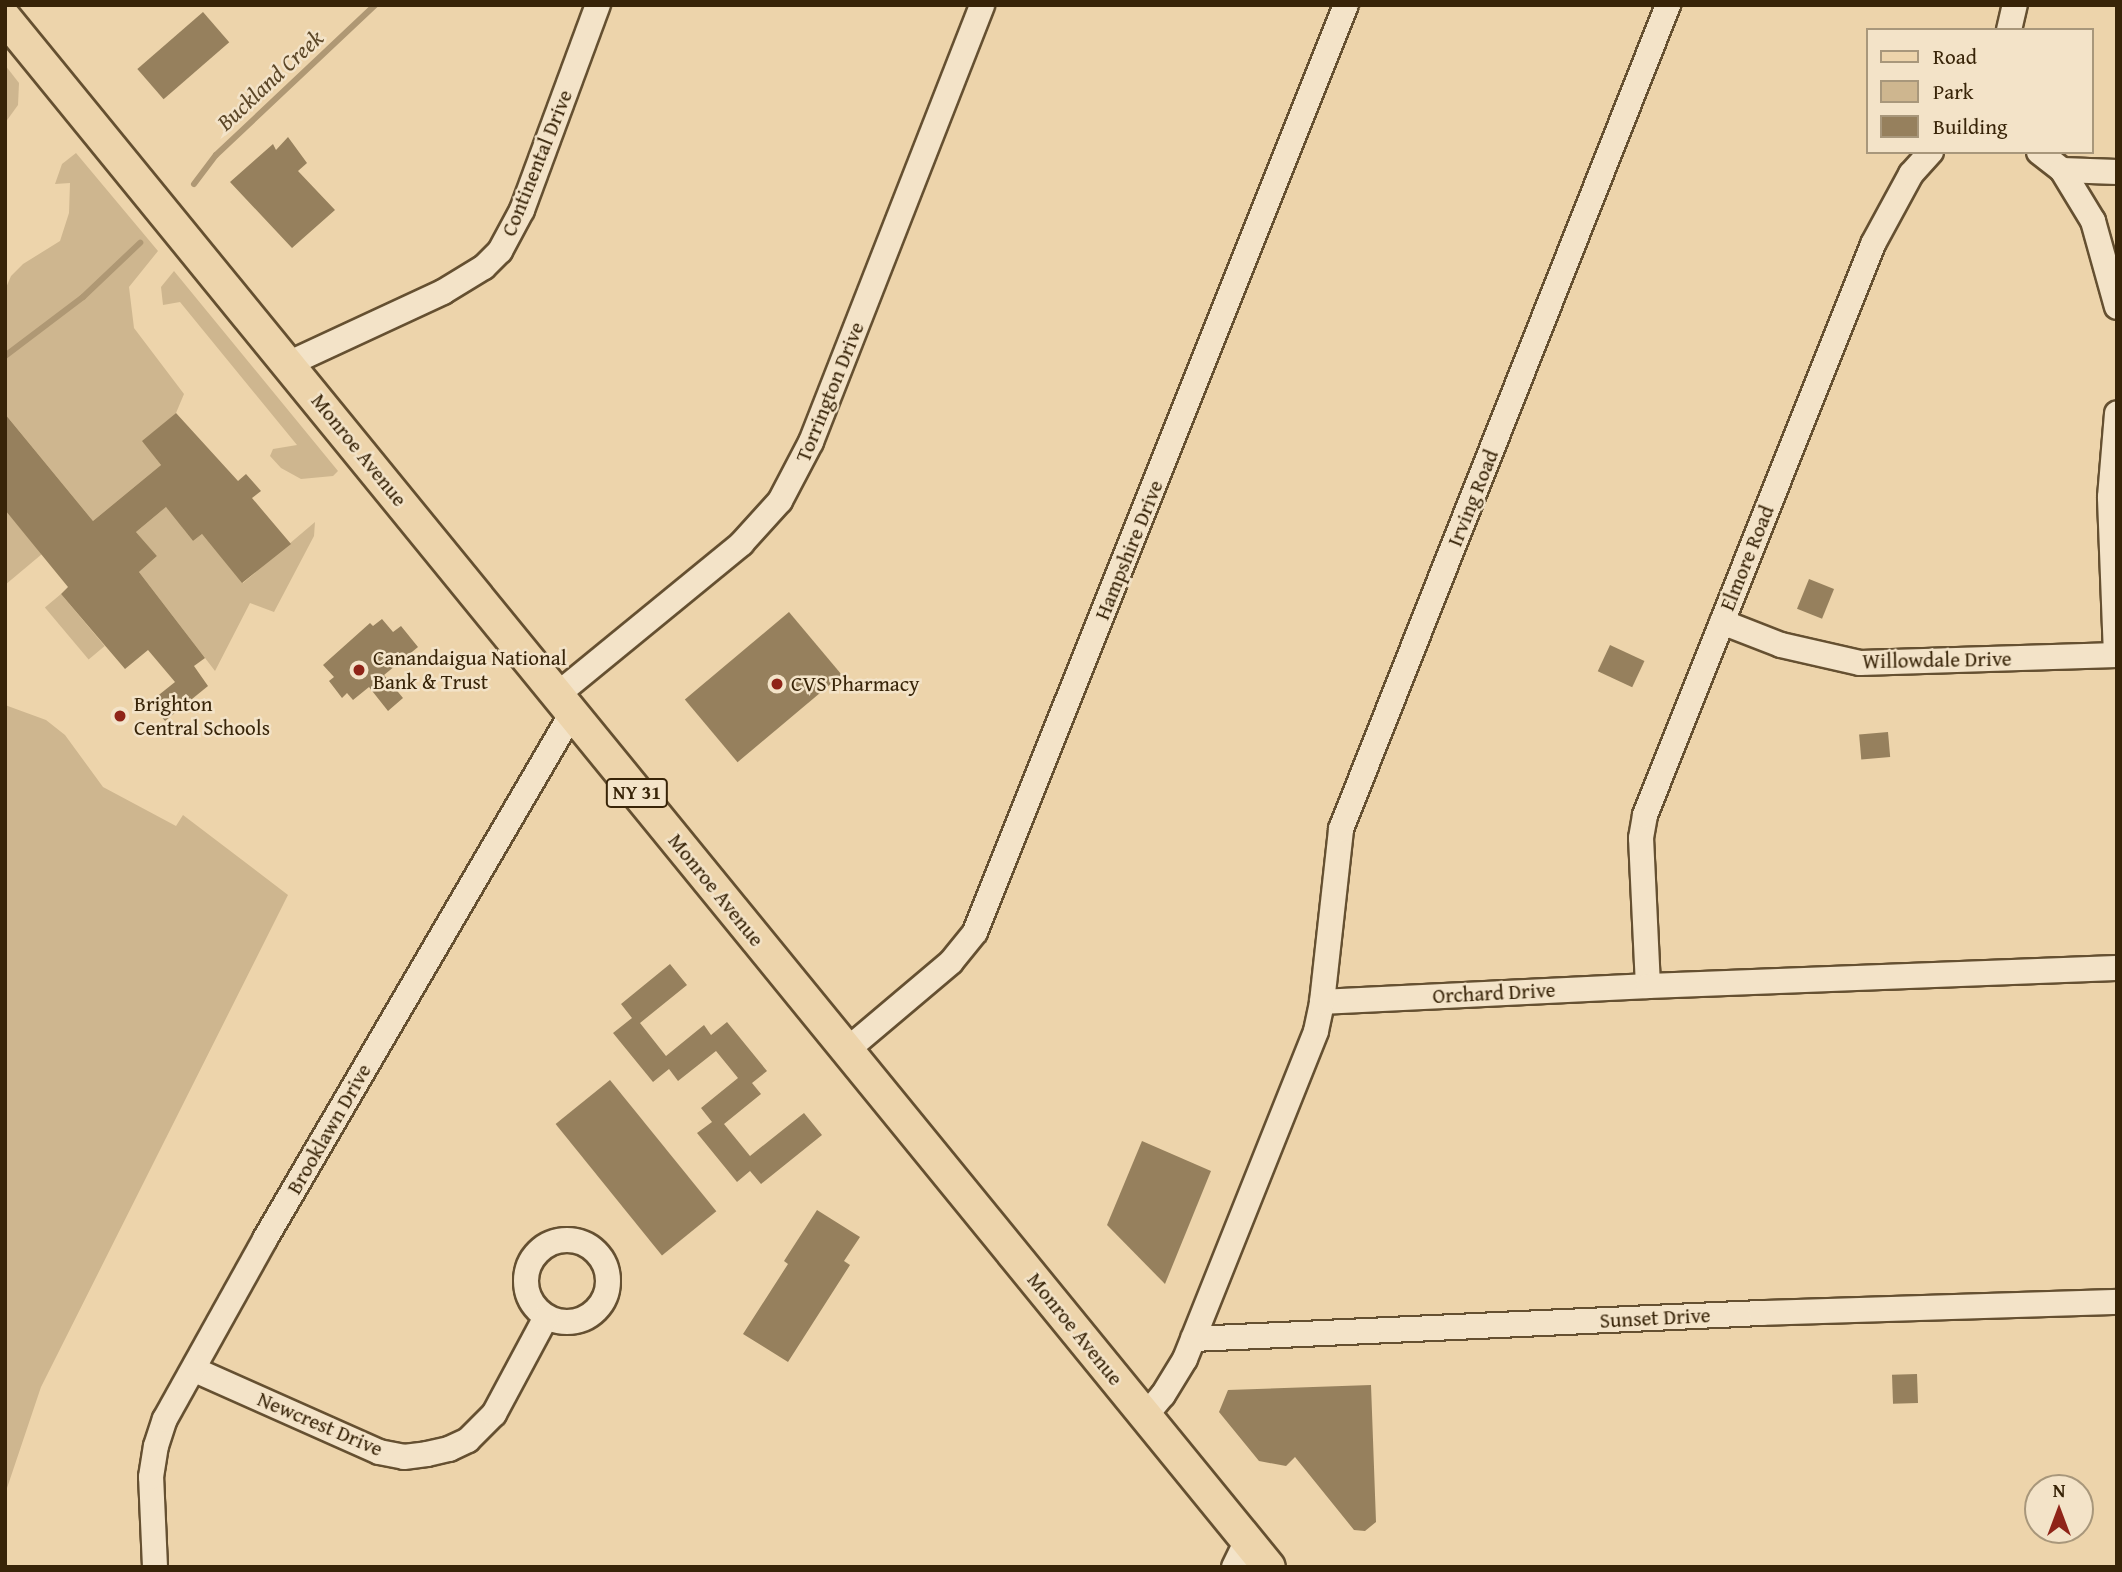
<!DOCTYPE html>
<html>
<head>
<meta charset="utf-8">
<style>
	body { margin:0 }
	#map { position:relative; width:2122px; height:1572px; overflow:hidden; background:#edd4ab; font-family:"Gentium Book Plus",serif }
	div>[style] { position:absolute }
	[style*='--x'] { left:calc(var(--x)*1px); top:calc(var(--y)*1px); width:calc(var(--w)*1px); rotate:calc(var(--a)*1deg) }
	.green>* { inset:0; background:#ceb68f; transform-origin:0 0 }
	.stream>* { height:6px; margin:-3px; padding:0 3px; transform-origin:3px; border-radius:3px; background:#af9874 }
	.building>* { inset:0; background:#96805d; transform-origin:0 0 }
	.roads { filter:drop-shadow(2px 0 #655031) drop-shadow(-2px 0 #655031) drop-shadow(0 2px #655031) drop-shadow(0 -2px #655031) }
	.minor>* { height:24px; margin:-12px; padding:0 12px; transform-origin:12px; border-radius:12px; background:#f3e3c8 }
	.minor>.ring { margin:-12px; padding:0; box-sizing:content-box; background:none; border:24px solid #f3e3c8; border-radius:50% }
	.major>* { height:32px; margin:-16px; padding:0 16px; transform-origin:16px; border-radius:16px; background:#edd4ab }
	.dots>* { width:19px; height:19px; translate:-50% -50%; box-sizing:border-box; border:4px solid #f3e3c8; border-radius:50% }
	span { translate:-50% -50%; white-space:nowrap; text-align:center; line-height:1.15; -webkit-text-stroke:5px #f3e3c8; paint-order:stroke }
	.shield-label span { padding:2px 5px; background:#f3e3c8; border:2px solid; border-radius:5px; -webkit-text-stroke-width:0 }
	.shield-label { font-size:19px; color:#382408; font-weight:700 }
	.street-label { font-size:21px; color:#382408 }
	.poi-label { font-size:21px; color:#382408 }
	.left { translate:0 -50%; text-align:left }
	.water-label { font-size:23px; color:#5c4728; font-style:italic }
	.frame { position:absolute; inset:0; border:7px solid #382408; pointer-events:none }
	.legend { position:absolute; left:1866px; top:28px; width:228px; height:126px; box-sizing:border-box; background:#f3e3c8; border:2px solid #a8977b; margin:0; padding:9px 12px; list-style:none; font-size:21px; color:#382408 }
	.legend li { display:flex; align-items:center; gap:14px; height:35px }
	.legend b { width:35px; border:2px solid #a8977b }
	.north { position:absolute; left:2024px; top:1474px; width:70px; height:70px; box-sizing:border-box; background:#f3e3c8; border:2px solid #a8977b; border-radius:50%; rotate:0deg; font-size:19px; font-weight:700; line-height:28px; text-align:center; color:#382408 }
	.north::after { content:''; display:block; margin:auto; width:24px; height:32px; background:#8f2418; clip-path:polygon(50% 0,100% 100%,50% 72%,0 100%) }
</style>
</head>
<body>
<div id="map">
	<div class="green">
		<i style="clip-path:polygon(5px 65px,19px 83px,18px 105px,5px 123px)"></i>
		<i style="clip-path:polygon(76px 153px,158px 251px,129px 287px,134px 328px,184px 394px,176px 413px,143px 441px,161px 465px,93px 521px,5px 414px,5px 290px,11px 276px,23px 264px,60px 241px,69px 213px,70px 183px,55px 184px,62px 164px)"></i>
		<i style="clip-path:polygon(174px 271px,338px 471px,333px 476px,301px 479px,281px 468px,270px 456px,273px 449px,297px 445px,180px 302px,163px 305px,161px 287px)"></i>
		<i style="clip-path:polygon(173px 501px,191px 520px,182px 527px,193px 541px,202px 534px,243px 583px,315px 522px,314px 536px,274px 612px,250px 603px,215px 671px,139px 572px,157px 556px,136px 532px)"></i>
		<i style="clip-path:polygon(5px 510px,42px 554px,5px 585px)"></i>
		<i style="left:61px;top:594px;width:68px;height:21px;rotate:50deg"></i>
		<i style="clip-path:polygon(5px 705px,46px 720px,65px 735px,103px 787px,176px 826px,183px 815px,288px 895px,41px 1387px,5px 1494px)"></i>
	</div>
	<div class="stream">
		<i style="--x:194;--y:184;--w:36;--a:-53"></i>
		<i style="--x:216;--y:155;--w:219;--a:-43.3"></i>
		<i style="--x:5;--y:356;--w:98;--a:-37.1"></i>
		<i style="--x:83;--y:297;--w:79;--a:-43.5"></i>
	</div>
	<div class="building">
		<i style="left:203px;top:12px;width:40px;height:87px;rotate:49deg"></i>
		<i style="clip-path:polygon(288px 137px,307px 163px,298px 171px,335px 210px,292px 248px,230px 182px,273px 144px,276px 150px)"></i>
		<i style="clip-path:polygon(176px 413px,238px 481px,246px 474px,261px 491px,252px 498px,291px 544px,242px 583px,202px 534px,193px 541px,166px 507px,136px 532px,157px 556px,139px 572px,205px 658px,194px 666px,208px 686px,165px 721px,150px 702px,175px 682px,148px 650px,125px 669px,61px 594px,68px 587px,5px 510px,5px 414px,93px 521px,161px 465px,142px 441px)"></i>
		<i style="left:1809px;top:579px;width:27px;height:32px;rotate:22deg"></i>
		<i style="left:789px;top:612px;width:82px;height:136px;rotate:50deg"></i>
		<i style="clip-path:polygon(382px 619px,393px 632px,401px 626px,418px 647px,384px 675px,403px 698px,388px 711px,369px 687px,353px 700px,347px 693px,342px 698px,329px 681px,334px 677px,323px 665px,370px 623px,373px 626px)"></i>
		<i style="left:1610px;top:645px;width:38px;height:29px;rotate:25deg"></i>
		<i style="left:1888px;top:732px;width:25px;height:29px;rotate:85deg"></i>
		<i style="clip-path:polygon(670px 964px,687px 985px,640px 1023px,666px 1056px,704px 1025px,711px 1035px,727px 1022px,767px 1071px,752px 1083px,761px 1094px,724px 1124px,750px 1156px,804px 1113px,822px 1135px,761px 1184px,750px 1171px,737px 1182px,697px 1133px,712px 1122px,701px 1108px,738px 1078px,716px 1051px,678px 1081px,669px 1069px,653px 1082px,613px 1033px,632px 1018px,621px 1004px)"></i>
		<i style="left:610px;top:1080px;width:169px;height:70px;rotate:51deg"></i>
		<i style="clip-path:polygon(1142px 1141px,1211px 1171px,1165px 1284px,1107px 1225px)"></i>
		<i style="clip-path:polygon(817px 1210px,860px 1237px,844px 1261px,850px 1265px,788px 1362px,743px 1334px,788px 1264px,784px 1261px)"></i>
		<i style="left:1917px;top:1374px;width:29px;height:25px;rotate:88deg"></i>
		<i style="clip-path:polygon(1371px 1385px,1376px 1522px,1365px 1531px,1354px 1530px,1295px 1457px,1286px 1466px,1259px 1461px,1219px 1412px,1228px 1390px)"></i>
	</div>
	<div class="roads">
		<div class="minor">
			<i style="--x:2009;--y:30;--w:26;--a:-77"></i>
			<i style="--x:2039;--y:152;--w:29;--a:38"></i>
			<i style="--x:2062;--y:170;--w:60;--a:58.7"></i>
			<i style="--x:2093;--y:221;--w:89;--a:74.4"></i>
			<i style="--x:2062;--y:170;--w:55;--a:2.1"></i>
			<i style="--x:288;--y:364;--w:171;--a:-24.9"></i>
			<i style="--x:443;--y:292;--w:48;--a:-31.4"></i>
			<i style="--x:484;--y:267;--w:23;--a:-45"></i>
			<i style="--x:500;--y:251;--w:47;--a:-61.8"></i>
			<i style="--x:522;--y:210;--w:219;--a:-69.7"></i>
			<i style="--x:1722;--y:622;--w:63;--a:21.3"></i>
			<i style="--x:1781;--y:645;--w:81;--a:12.8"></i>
			<i style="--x:1860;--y:663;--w:257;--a:-1.8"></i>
			<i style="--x:2116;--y:655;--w:158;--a:-92.2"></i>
			<i style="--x:2110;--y:497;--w:84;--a:-85.2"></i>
			<i style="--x:558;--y:694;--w:237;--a:-39.3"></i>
			<i style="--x:741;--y:544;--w:58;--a:-47.8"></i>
			<i style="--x:780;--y:501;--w:67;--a:-62.3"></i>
			<i style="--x:811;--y:442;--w:469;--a:-68.6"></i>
			<i style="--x:1648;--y:986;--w:148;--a:-92.7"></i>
			<i style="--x:1641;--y:838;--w:23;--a:-80"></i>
			<i style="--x:1645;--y:815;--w:615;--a:-68.23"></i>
			<i style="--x:1873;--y:244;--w:80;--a:-61.5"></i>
			<i style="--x:1911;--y:174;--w:30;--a:-48"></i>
			<i style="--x:1322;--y:1002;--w:326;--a:-2.8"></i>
			<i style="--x:1648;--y:986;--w:469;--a:-2.2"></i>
			<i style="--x:847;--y:1050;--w:136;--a:-40.2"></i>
			<i style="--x:951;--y:962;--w:38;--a:-51"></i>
			<i style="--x:975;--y:932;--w:998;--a:-68.19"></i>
			<i class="ring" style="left:526px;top:1240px;width:58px;height:58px"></i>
			<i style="--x:1193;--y:1339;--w:569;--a:-2.62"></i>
			<i style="--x:1761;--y:1313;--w:356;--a:-1.8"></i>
			<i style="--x:195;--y:1370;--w:201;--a:24"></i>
			<i style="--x:379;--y:1452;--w:25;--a:11"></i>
			<i style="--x:404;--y:1457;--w:23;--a:-7"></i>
			<i style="--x:427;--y:1454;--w:23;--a:-13"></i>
			<i style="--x:449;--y:1449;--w:21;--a:-25"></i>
			<i style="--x:468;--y:1440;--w:37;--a:-45"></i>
			<i style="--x:494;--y:1414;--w:110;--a:-61.8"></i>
			<i style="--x:1146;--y:1415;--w:26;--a:-50"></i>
			<i style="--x:1163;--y:1395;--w:42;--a:-58.6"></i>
			<i style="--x:1185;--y:1359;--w:353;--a:-68.2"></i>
			<i style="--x:1316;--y:1031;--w:30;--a:-78"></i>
			<i style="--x:1322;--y:1002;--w:174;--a:-83.7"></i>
			<i style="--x:1341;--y:829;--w:887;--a:-68.35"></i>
			<i style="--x:155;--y:1567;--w:90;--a:-92.5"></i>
			<i style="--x:151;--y:1477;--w:31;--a:-81"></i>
			<i style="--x:156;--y:1446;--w:28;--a:-72"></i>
			<i style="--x:165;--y:1419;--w:206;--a:-60.9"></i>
			<i style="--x:265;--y:1239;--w:609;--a:-59.73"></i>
			<i style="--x:1234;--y:1567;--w:30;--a:-64"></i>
		</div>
		<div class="major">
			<i style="--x:5;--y:18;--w:1999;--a:50.79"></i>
		</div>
	</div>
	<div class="dots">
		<i style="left:359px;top:670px;background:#8f2418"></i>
		<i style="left:777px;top:684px;background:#8f2418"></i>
		<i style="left:120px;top:716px;background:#8f2418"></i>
	</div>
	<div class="shield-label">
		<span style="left:637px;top:793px">NY 31</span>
	</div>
	<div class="street-label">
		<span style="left:537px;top:163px;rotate:-68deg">Continental Drive</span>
		<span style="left:830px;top:392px;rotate:-68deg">Torrington Drive</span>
		<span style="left:359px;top:450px;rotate:51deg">Monroe Avenue</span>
		<span style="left:1473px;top:498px;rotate:-68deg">Irving Road</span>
		<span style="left:1129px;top:550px;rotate:-68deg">Hampshire Drive</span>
		<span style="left:1747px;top:558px;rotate:-68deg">Elmore Road</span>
		<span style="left:1937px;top:660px;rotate:-1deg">Willowdale Drive</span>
		<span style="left:716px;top:890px;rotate:51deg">Monroe Avenue</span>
		<span style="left:1494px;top:993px;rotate:-3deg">Orchard Drive</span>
		<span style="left:329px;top:1129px;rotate:-60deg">Brooklawn Drive</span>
		<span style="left:1655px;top:1318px;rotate:-3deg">Sunset Drive</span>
		<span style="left:1075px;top:1329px;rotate:51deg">Monroe Avenue</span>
		<span style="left:320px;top:1424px;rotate:23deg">Newcrest Drive</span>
	</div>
	<div class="poi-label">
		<span class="left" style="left:373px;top:670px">Canandaigua National<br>Bank &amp; Trust</span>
		<span class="left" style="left:791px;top:684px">CVS Pharmacy</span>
		<span class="left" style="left:134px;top:716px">Brighton<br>Central Schools</span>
	</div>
	<div class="water-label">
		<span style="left:270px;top:80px;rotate:-43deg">Buckland Creek</span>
	</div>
	<div class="frame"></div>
	<ul class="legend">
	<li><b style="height:9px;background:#edd4ab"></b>Road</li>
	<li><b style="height:19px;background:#ceb68f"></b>Park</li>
	<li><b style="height:19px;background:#96805d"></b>Building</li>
	</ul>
	<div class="north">N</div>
</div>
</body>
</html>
